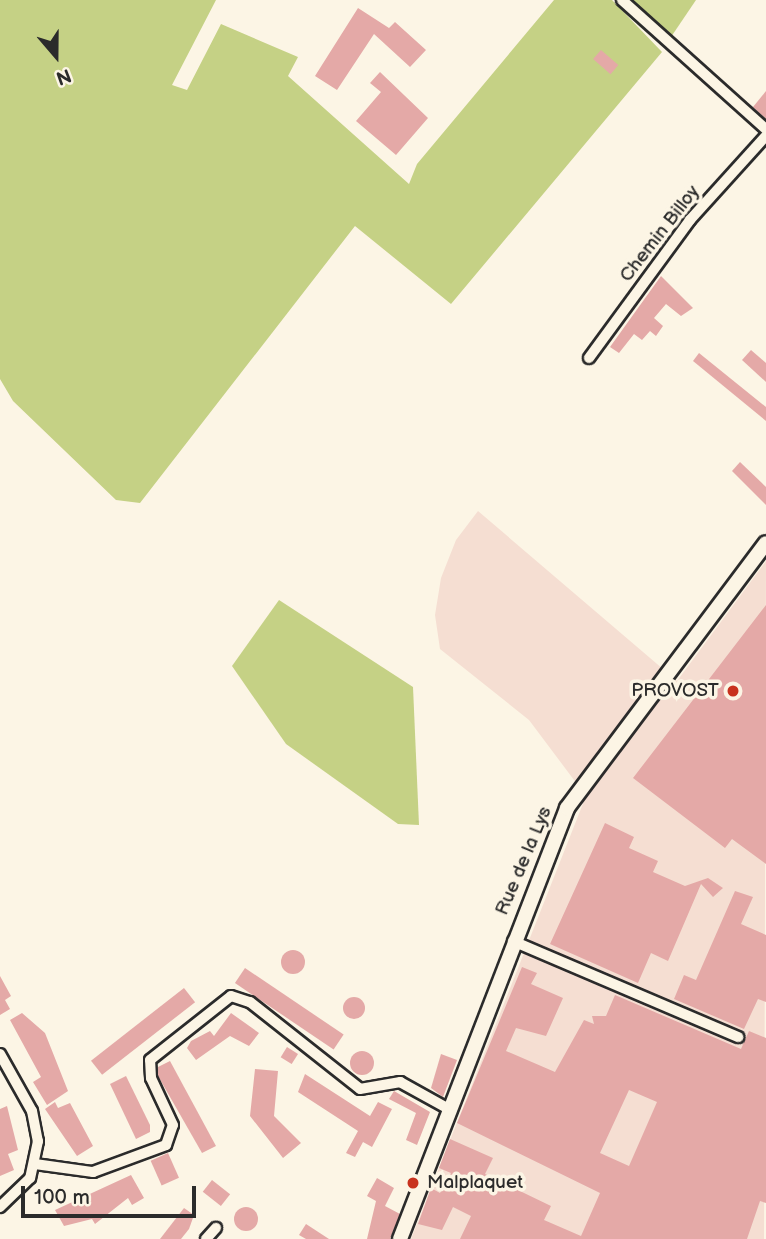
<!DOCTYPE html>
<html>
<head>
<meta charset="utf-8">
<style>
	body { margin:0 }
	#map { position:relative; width:766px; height:1239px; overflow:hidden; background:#fcf5e5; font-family:"Balsamiq Sans",sans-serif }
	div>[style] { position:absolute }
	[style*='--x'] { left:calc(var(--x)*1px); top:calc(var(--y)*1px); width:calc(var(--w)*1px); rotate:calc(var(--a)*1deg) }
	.built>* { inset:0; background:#f5ded2 }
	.green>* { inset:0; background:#c5d185 }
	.building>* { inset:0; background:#e4a9a7; transform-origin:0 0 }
	.round { border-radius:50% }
	.roads { filter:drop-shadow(2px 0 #2b2b2b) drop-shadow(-2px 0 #2b2b2b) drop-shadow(0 2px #2b2b2b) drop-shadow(0 -2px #2b2b2b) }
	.street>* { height:10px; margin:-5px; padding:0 5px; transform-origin:5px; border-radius:5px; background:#fcf5e5 }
	.secondary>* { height:14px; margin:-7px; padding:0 7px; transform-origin:7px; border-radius:7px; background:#fcf5e5 }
	.dots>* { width:19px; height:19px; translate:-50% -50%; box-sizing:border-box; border:4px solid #fcf5e5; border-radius:50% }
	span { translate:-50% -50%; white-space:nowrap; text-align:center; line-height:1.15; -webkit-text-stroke:7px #fcf5e5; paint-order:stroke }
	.street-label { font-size:19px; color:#2b2b2b }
	.poi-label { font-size:19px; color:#2b2b2b }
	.right { translate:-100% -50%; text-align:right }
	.left { translate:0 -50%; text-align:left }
	.north { position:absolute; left:21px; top:21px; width:70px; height:70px; -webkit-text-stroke:5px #fcf5e5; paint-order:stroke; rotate:160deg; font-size:19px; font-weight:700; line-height:28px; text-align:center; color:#2b2b2b }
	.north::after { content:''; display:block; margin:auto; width:24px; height:32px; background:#2b2b2b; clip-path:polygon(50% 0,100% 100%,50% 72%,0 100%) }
	.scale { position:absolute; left:21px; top:1186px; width:175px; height:32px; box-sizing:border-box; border:4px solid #2b2b2b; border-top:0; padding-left:9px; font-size:21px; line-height:24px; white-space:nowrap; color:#2b2b2b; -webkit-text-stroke:5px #fcf5e5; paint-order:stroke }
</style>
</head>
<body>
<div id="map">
	<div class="built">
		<i style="clip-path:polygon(478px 511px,677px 681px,766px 561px,764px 1239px,411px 1239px,586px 796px,529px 720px,440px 649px,435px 615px,441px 578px,456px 540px)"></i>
	</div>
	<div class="green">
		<i style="clip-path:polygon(0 0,216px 0,172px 85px,187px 90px,221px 24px,298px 57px,288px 76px,409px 184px,417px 164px,554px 0,612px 0,662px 52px,451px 304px,355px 226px,140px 503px,116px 500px,13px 401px,0 379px)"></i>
		<i style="clip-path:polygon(633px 0,696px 0,671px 37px)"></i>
		<i style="clip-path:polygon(279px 600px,413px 687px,419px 825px,398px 824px,286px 744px,232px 666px)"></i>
	</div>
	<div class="building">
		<i style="clip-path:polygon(358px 8px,389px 28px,395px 22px,426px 50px,410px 67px,374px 34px,337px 90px,315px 76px)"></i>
		<i style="left:601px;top:50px;width:23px;height:12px;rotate:41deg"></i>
		<i style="clip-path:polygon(380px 72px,428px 118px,396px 155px,356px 121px,381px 92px,370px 83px)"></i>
		<i style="clip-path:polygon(766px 91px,766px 119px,753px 107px)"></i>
		<i style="clip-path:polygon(661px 276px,693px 308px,681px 316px,666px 304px,654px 318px,663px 326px,656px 336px,650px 331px,642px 340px,634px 334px,619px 353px,610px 347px)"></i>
		<i style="clip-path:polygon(751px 350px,766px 363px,766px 382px,742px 360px)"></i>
		<i style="clip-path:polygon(699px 353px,766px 407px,766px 421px,693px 361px)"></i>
		<i style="clip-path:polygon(740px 462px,766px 487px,766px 505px,732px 471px)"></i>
		<i style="clip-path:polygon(766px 605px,766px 864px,732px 839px,725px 848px,633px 778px)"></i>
		<i style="clip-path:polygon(605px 823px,634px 837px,629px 848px,658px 861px,653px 872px,685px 886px,708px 878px,723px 888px,713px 897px,701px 884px,668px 961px,651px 953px,638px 983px,550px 944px)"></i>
		<i style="clip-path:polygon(735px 891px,753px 897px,741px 924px,766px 935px,766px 1002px,758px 999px,744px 1029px,674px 999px,684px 975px,696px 980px)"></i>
		<i class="round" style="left:281px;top:950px;width:24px;height:24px"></i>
		<i style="clip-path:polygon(evenodd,522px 967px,537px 973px,531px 984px,563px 998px,546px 1036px,516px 1028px,506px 1051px,555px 1072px,584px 1020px,594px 1024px,592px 1016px,606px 1016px,615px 995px,741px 1049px,749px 1031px,766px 1038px,766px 1203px,760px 1201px,747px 1239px,460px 1239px,471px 1216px,453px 1207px,442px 1230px,418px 1224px,431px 1188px,440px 1193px,451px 1173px,439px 1168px,450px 1139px,493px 1158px,485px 1174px,551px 1206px,544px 1220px,581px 1236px,600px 1193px,457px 1123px,522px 967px,629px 1090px,657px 1102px,629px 1166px,600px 1153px,629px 1090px)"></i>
		<i style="left:245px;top:968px;width:119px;height:18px;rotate:34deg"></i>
		<i style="clip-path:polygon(0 976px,11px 996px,5px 1000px,10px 1009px,0 1015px)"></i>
		<i style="left:184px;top:988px;width:18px;height:118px;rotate:52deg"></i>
		<i class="round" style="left:343px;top:997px;width:22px;height:22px"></i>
		<i style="clip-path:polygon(22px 1013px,45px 1033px,68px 1091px,47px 1105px,33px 1082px,41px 1077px,10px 1020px)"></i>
		<i style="clip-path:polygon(231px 1013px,259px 1033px,249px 1046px,230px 1036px,196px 1060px,187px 1048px,191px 1041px,210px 1031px,214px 1036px)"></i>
		<i style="left:287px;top:1047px;width:13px;height:12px;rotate:32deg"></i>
		<i class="round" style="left:350px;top:1051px;width:24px;height:24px"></i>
		<i style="clip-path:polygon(441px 1054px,457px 1060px,443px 1097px,431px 1088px)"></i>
		<i style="clip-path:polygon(170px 1061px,216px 1146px,202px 1153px,158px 1076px,158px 1067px)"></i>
		<i style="clip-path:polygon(255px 1069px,278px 1071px,274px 1116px,301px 1143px,283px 1158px,250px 1116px)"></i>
		<i style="clip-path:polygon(305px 1074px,370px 1116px,378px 1102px,392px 1109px,372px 1147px,363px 1142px,355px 1157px,346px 1153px,358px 1131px,298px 1092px)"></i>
		<i style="clip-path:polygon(126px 1076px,150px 1125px,150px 1132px,136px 1139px,110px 1084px)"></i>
		<i style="clip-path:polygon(394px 1091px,430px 1112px,417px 1145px,406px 1140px,416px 1113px,389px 1099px)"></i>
		<i style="clip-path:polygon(55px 1102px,58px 1108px,70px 1103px,93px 1146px,77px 1156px,45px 1109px)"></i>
		<i style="clip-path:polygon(7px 1106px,18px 1150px,8px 1154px,14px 1170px,0 1176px,0 1109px)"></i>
		<i style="left:168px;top:1153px;width:27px;height:19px;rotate:66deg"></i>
		<i style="clip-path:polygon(131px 1175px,144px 1198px,132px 1205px,128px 1198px,95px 1224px,92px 1219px,64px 1226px,55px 1210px)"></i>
		<i style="clip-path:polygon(377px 1178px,394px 1188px,385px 1206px,400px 1214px,390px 1239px,367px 1239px,376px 1201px,367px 1196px)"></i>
		<i style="left:212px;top:1180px;width:23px;height:15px;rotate:38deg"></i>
		<i class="round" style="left:234px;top:1207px;width:24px;height:24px"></i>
		<i style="clip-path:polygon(184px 1208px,194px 1215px,189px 1229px,181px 1239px,160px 1239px)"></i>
		<i style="clip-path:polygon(306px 1224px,329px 1239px,306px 1239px,299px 1235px)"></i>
	</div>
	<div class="roads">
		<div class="street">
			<i style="--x:622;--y:0;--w:193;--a:41.9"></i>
			<i style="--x:589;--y:358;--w:171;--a:-53.8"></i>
			<i style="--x:690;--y:220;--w:113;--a:-47.9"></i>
			<i style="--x:513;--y:941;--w:245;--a:23.1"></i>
			<i style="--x:0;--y:1054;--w:65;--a:60.7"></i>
			<i style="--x:32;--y:1111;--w:31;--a:79"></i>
			<i style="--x:38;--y:1141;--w:38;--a:102"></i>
			<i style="--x:30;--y:1178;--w:42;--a:136"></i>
			<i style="--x:35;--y:1164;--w:59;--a:7.9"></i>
			<i style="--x:93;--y:1172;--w:78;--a:-20.3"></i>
			<i style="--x:166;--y:1145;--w:21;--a:-71"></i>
			<i style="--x:173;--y:1125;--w:52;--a:-115.1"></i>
			<i style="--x:151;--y:1078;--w:18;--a:-93"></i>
			<i style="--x:150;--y:1060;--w:103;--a:-38.3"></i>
			<i style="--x:231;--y:996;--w:20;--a:18"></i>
			<i style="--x:250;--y:1002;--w:140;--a:38.3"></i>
			<i style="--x:360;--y:1089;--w:41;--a:-9.9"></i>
			<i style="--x:400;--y:1082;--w:56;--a:28.9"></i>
			<i style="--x:206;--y:1239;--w:15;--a:-48"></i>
		</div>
		<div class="secondary">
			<i style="--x:400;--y:1239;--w:462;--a:-68.8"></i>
			<i style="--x:567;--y:808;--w:331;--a:-53.1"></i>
		</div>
	</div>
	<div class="dots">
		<i style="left:733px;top:691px;background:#c8321e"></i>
		<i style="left:413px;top:1183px;background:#c8321e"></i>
	</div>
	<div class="street-label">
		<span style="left:660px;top:234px;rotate:-52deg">Chemin Billoy</span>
		<span style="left:524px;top:861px;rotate:-67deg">Rue de la Lys</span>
	</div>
	<div class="poi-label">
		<span class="right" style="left:719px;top:691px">PROVOST</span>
		<span class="left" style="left:427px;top:1183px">Malplaquet</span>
	</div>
	<div class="north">N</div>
	<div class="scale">100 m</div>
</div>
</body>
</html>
